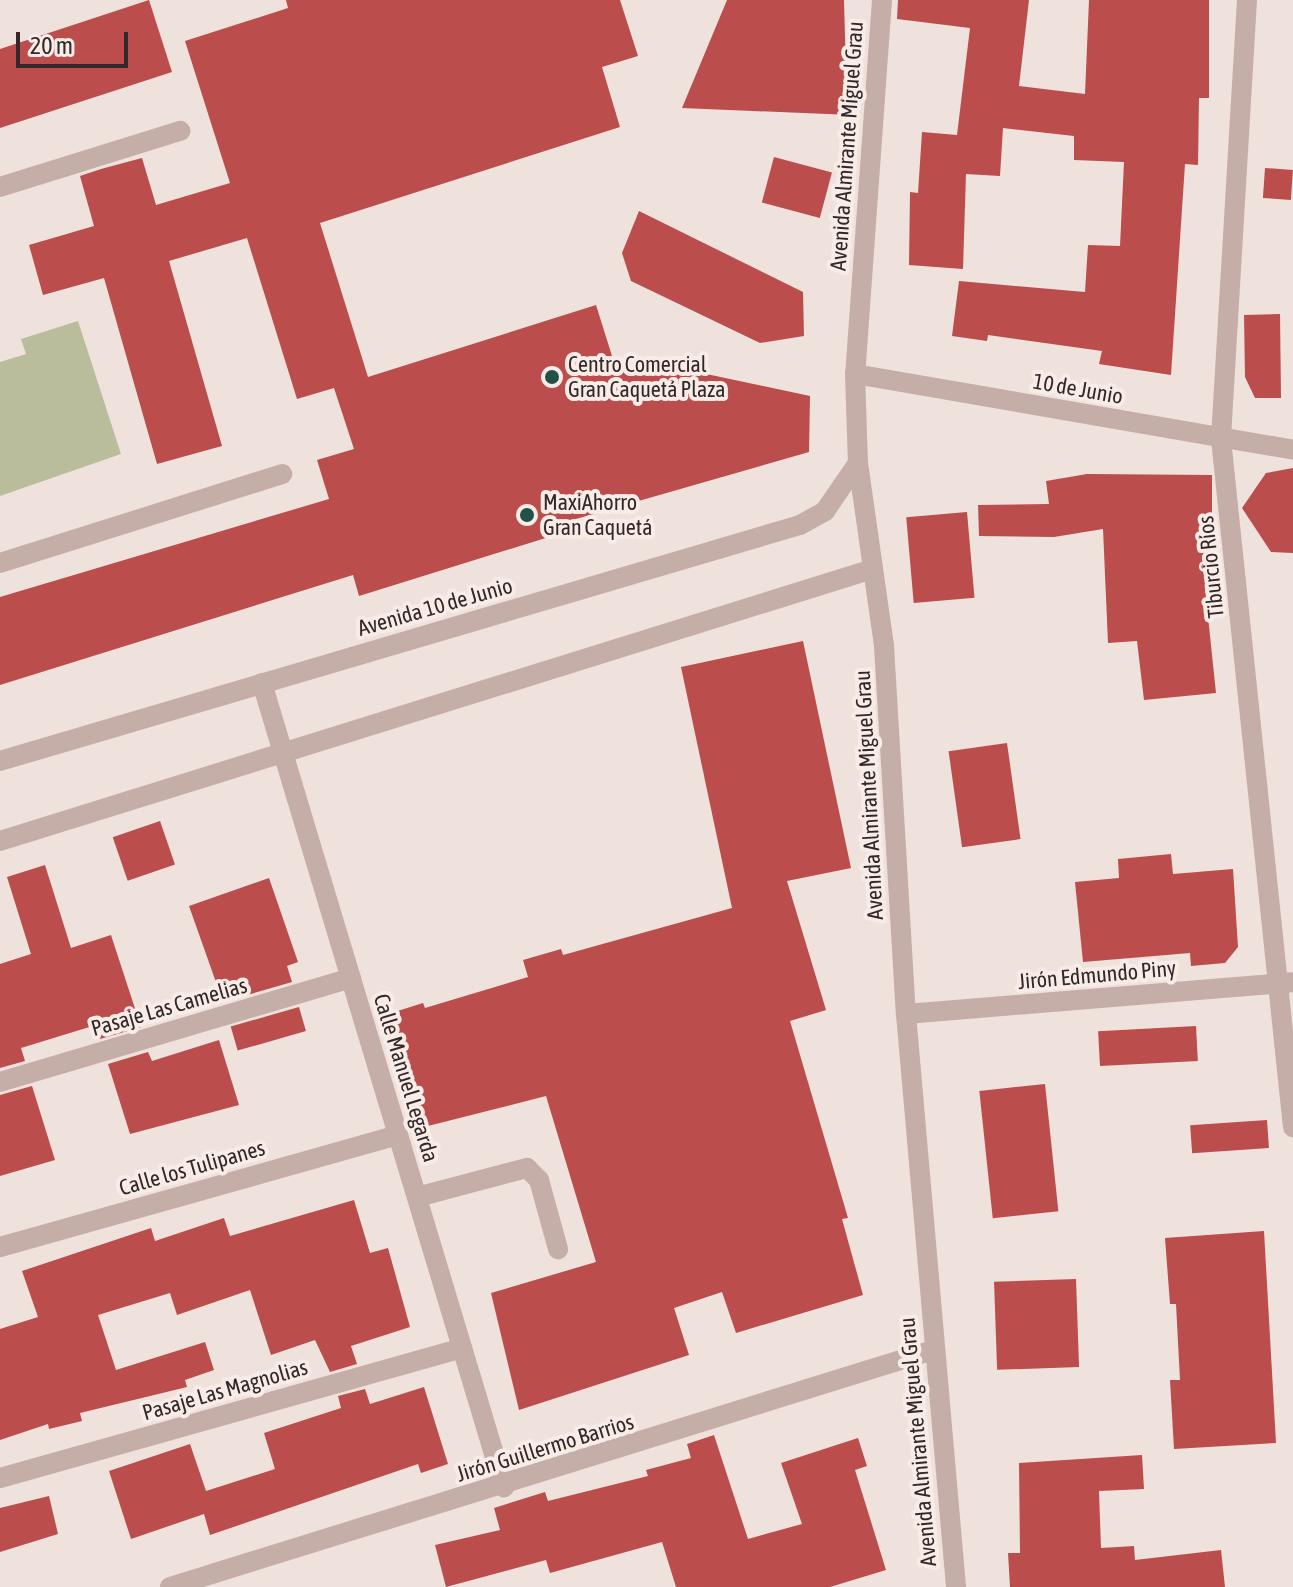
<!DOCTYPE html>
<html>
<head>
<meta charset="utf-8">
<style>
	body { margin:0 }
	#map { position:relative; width:1293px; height:1587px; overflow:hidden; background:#efe1db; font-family:"Asap Condensed",sans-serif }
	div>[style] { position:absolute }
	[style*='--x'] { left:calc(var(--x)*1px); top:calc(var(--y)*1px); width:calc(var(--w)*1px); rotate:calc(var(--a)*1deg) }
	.green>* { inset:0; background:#babd9c }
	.building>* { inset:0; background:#bb4d4d; transform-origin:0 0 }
	.minor>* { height:20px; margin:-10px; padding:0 10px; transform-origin:10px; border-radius:10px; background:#c6aea8 }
	.dots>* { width:22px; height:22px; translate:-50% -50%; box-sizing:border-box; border:4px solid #f7ece7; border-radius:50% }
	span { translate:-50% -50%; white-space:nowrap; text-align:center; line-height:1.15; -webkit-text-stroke:8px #f7ece7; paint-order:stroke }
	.street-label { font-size:22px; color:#332827 }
	.poi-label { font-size:22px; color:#332827 }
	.left { translate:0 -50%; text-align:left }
	.scale { position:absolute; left:16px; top:32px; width:112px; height:36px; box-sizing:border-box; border:4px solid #332827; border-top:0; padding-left:10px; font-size:24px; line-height:28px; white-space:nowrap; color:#332827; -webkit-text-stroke:6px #f7ece7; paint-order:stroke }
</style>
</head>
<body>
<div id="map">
	<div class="green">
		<i style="clip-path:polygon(78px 321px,121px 454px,0 496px,0 362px,26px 354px,21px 339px)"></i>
	</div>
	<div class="building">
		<i style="clip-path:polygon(149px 0,172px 72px,0 128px,0 49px)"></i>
		<i style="clip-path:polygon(286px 0,620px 0,638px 56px,602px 67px,620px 127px,320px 223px,368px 377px,596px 305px,617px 372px,650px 362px,810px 396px,809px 452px,562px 523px,565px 532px,359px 596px,353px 575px,0 685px,0 597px,329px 499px,317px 460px,354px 449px,334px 388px,297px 399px,247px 238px,169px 261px,222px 446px,157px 464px,104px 278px,43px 295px,29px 245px,94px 226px,80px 176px,101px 169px,142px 158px,156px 205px,230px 183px,185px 41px,288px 8px)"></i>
		<i style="clip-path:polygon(727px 0,844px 0,846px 72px,852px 72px,851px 115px,682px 108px)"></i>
		<i style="clip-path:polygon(898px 0,1029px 0,1019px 86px,1085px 94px,1089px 0,1209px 0,1209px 98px,1199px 98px,1198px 165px,1185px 164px,1171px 375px,1099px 364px,1102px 351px,988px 335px,987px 341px,952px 336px,959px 281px,1085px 292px,1088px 245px,1120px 246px,1124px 162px,1074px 160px,1074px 136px,1003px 128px,1000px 176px,966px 174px,963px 269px,909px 265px,910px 192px,918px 193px,922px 132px,957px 135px,970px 28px,897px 19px)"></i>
		<i style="left:774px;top:157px;width:60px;height:47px;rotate:15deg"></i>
		<i style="left:1265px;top:168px;width:28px;height:30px;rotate:4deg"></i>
		<i style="clip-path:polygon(639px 211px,803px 292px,804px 336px,760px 343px,631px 281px,622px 253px)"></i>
		<i style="clip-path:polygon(1280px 314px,1281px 398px,1255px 398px,1245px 377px,1244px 315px)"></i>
		<i style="clip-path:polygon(1293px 468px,1293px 553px,1271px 552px,1242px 508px,1266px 473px)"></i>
		<i style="clip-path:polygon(1087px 474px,1212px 475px,1212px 588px,1205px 588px,1216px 693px,1144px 700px,1137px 641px,1108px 643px,1103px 529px,1054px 537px,979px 536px,978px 505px,1049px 504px,1046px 481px)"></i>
		<i style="left:967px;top:512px;width:86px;height:61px;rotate:85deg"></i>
		<i style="clip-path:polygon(803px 641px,851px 868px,787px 881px,826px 1010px,790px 1021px,848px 1218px,842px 1219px,863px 1295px,736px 1333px,722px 1292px,674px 1308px,689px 1355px,519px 1410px,491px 1293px,596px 1262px,546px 1096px,420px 1128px,385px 1015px,423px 1003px,425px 1008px,528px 977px,523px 960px,561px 949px,563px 955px,732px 908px,681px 667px)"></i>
		<i style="left:1007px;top:743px;width:97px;height:59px;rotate:82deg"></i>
		<i style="left:160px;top:821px;width:46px;height:50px;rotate:71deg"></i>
		<i style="clip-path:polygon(1171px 854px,1173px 874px,1233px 869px,1238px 947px,1225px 963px,1191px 966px,1190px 953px,1083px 962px,1075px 882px,1119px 878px,1118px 859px)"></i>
		<i style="clip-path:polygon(45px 865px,71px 948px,111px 935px,141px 1027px,100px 1039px,96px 1025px,21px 1048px,25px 1061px,0 1068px,0 964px,31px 954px,7px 877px)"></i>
		<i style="clip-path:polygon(269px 878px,298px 962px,287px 966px,292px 982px,223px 1002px,189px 906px)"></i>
		<i style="left:299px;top:1007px;width:25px;height:71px;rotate:74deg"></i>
		<i style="left:1196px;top:1026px;width:35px;height:98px;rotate:87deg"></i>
		<i style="clip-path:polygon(219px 1040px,239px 1105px,130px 1134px,108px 1064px,148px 1052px,152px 1061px)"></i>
		<i style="left:1045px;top:1084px;width:128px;height:66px;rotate:84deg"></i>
		<i style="clip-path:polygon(32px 1086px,55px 1160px,0 1176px,0 1095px)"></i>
		<i style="left:1267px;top:1120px;width:28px;height:77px;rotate:86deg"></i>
		<i style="clip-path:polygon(354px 1200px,370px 1253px,388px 1248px,410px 1327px,351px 1346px,357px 1364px,330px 1372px,315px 1340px,271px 1355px,250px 1290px,177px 1315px,170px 1293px,98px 1315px,116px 1370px,205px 1342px,214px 1370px,185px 1380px,187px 1387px,80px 1413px,82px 1421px,49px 1429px,48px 1424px,0 1440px,0 1329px,38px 1317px,22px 1271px,151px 1228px,155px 1241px,224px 1218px,230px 1236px)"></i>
		<i style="clip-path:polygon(1264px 1231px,1276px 1443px,1174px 1449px,1170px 1380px,1180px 1380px,1176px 1304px,1170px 1304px,1165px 1238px)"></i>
		<i style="left:1076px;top:1279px;width:88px;height:82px;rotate:88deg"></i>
		<i style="clip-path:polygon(424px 1387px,448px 1464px,421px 1473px,418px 1464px,210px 1535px,204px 1514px,131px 1539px,109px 1471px,190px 1444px,206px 1491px,275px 1469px,264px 1433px,341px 1408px,338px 1396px,365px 1389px,370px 1404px)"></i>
		<i style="clip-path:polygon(714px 1435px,748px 1539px,802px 1524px,781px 1463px,858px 1438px,867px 1466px,855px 1470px,886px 1570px,830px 1587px,676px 1587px,662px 1542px,550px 1573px,546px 1560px,446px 1587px,435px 1545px,500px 1530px,494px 1508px,545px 1492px,548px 1501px,648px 1476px,646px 1470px,691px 1458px,687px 1444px)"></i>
		<i style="clip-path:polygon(1142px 1455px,1144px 1489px,1099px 1491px,1101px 1548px,1134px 1546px,1135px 1560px,1221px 1550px,1225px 1587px,1010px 1587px,1008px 1553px,1020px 1553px,1019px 1463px)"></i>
		<i style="clip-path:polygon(49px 1496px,58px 1534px,0 1552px,0 1508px)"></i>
	</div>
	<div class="minor">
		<i style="--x:882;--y:0;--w:375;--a:94.1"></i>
		<i style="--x:855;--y:374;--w:89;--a:88.1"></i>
		<i style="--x:858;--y:463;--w:185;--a:81.9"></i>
		<i style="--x:884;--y:646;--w:369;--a:86.6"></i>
		<i style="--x:906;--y:1014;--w:575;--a:85.01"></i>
		<i style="--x:1247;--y:0;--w:440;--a:93.4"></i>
		<i style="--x:1221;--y:439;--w:692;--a:84.03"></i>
		<i style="--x:0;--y:187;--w:189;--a:-17.3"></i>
		<i style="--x:855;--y:374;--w:445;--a:9.8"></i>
		<i style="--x:0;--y:563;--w:296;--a:-17.5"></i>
		<i style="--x:262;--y:683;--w:840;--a:73.25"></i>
		<i style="--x:0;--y:761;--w:834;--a:-16.44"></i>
		<i style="--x:800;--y:525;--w:29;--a:-29"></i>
		<i style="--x:825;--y:511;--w:58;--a:-55.5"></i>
		<i style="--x:0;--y:841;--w:914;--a:-17.31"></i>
		<i style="--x:906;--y:1014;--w:387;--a:-4.7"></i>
		<i style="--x:0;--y:1082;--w:366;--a:-16.5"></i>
		<i style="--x:417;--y:1197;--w:114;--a:-14.8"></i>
		<i style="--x:527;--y:1168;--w:17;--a:45"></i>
		<i style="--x:539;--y:1180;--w:72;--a:74.6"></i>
		<i style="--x:0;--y:1247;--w:413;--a:-15.7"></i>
		<i style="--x:0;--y:1478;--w:480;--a:-15.7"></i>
		<i style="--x:170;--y:1587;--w:799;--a:-17.26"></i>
	</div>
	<div class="dots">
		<i style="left:552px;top:377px;background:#215148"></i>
		<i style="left:527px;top:515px;background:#215148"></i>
	</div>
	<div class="street-label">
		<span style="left:847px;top:146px;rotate:-86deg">Avenida Almirante Miguel Grau</span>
		<span style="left:1078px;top:389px;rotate:10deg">10 de Junio</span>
		<span style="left:1211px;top:567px;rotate:-96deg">Tiburcio Ríos</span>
		<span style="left:435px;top:607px;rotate:-16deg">Avenida 10 de Junio</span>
		<span style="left:869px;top:795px;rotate:-93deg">Avenida Almirante Miguel Grau</span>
		<span style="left:1097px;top:975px;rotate:-5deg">Jirón Edmundo Piny</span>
		<span style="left:169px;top:1007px;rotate:-16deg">Pasaje Las Camelias</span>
		<span style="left:406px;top:1078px;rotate:73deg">Calle Manuel Legarda</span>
		<span style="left:192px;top:1168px;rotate:-16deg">Calle los Tulipanes</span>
		<span style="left:225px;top:1390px;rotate:-16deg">Pasaje Las Magnolias</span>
		<span style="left:918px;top:1442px;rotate:-95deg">Avenida Almirante Miguel Grau</span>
		<span style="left:545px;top:1448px;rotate:-17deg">Jirón Guillermo Barrios</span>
	</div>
	<div class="poi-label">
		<span class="left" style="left:568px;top:377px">Centro Comercial<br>Gran Caquetá Plaza</span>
		<span class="left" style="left:543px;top:515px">MaxiAhorro<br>Gran Caquetá</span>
	</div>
	<div class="scale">20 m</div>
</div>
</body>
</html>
